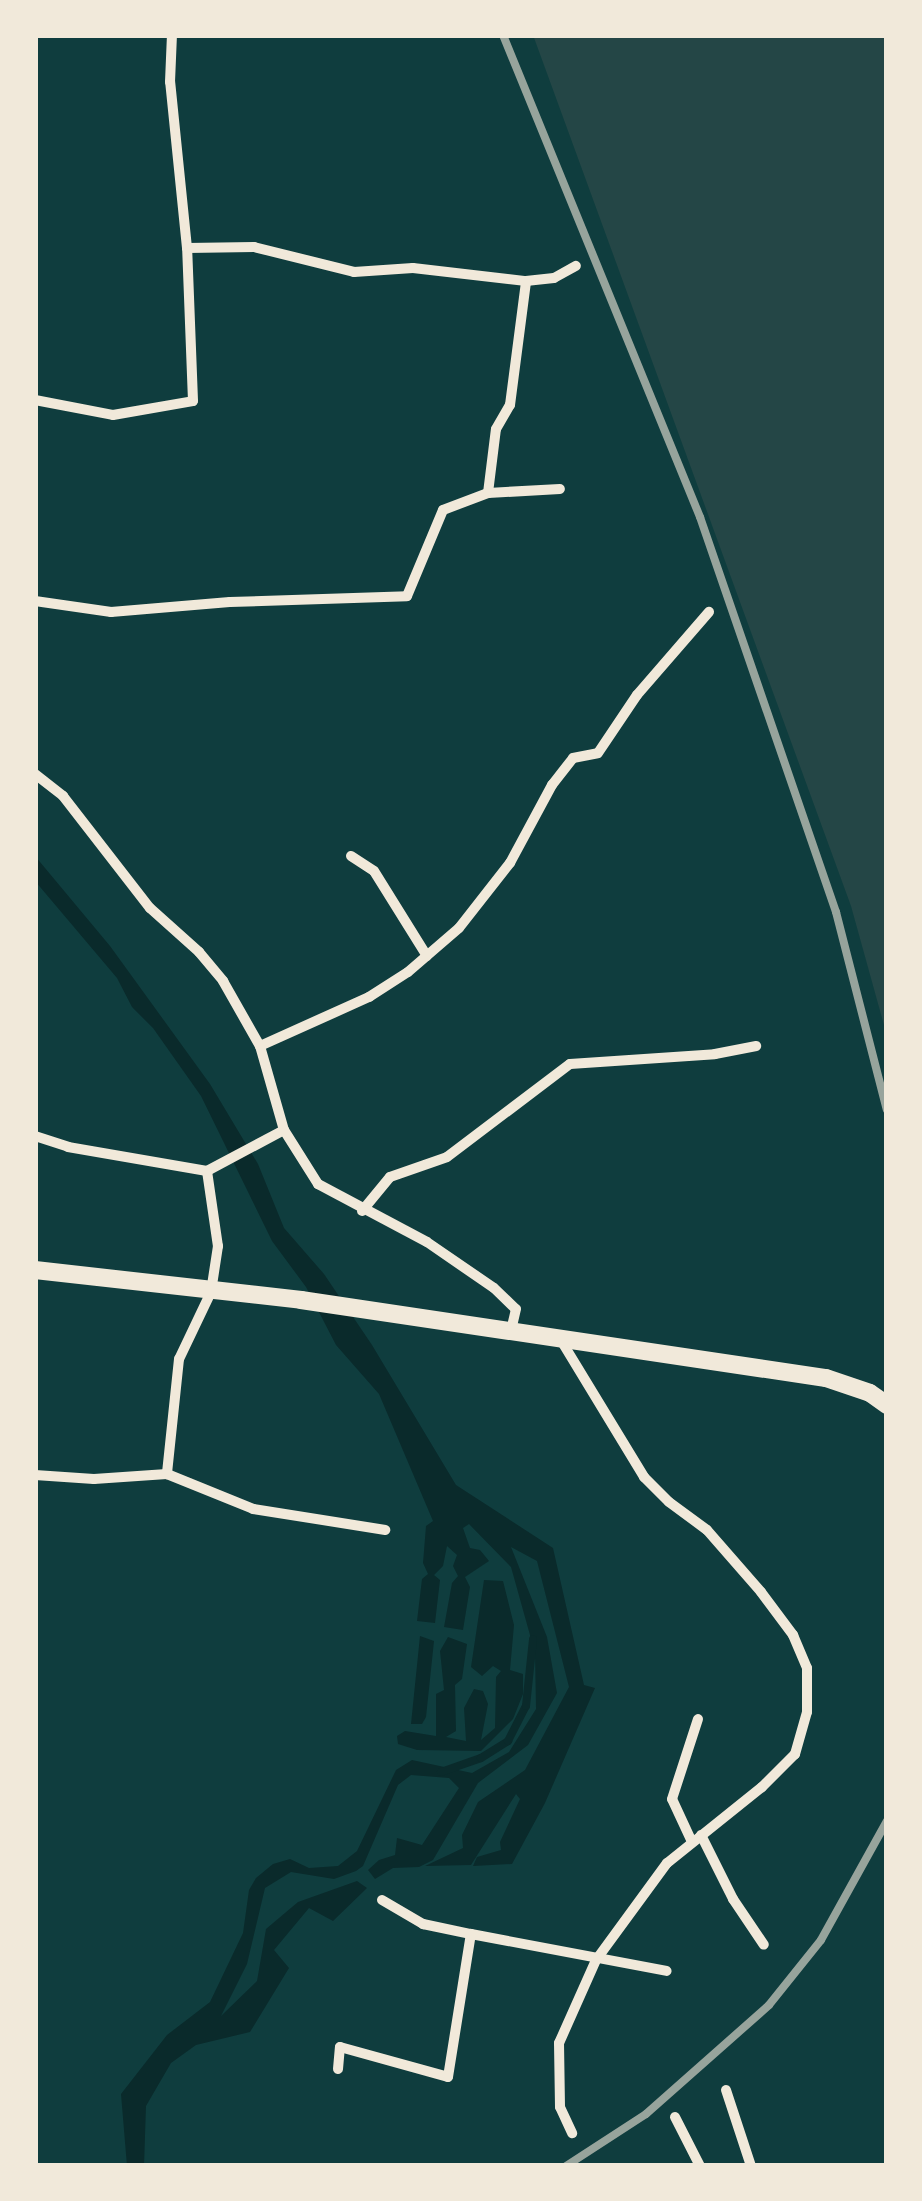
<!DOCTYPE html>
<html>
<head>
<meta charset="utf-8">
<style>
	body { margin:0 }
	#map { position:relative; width:922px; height:2201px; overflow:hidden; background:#0f3d3e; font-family:"Fira Sans Condensed",sans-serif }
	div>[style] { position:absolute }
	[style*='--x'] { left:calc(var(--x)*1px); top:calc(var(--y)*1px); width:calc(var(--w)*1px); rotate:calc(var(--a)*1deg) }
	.green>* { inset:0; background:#244646 }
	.water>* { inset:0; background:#0a2a2b }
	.stream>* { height:8px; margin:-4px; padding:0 4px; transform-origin:4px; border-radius:4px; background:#0a2a2b }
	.minor>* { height:10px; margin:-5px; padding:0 5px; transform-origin:5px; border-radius:5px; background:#f1e9da }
	.secondary>* { height:18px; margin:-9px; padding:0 9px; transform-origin:9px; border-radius:9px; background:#f1e9da }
	.rail>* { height:8px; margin:-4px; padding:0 4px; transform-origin:4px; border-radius:4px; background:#97a49c }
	span { translate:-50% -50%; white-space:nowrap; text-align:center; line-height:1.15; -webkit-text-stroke:10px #f1e9da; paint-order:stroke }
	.frame { position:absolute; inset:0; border:38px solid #f1e9da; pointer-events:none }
</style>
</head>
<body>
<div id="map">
	<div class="green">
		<i style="clip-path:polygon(533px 35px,887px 35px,887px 1036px,851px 906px)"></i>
	</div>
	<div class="water">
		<i style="clip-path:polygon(35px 856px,110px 946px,210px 1084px,258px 1164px,284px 1228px,324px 1274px,372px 1345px,456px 1485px,553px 1548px,584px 1685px,595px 1688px,545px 1803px,512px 1864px,473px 1866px,477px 1857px,501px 1850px,500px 1842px,520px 1799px,516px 1794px,471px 1865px,425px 1866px,463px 1848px,462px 1835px,478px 1802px,525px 1770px,569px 1687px,537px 1561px,511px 1547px,547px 1637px,557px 1693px,528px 1745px,478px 1783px,433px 1860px,419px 1867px,393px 1868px,375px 1879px,368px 1870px,379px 1860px,395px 1855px,397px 1838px,422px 1845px,459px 1788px,449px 1778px,411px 1775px,398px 1785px,363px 1866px,356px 1871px,334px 1879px,291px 1872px,265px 1888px,247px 1964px,221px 2016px,257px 1981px,266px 1929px,298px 1902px,357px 1881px,367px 1888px,333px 1921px,309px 1908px,274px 1950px,289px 1968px,250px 2032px,196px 2045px,171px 2063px,146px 2106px,144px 2166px,127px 2166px,121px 2094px,167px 2035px,210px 2002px,243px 1933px,249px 1890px,256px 1878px,273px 1864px,290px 1859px,309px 1868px,338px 1866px,357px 1851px,396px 1770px,412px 1760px,472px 1773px,509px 1752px,536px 1709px,535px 1653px,511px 1567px,469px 1524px,463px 1528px,470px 1548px,480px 1550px,489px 1561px,465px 1577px,470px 1587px,463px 1630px,444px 1627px,452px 1583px,458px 1576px,453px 1566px,457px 1555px,447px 1546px,443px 1566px,434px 1575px,440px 1580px,435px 1623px,417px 1621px,422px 1579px,428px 1574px,423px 1563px,426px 1526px,433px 1521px,379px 1394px,336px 1345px,306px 1287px,272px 1241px,201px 1096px,153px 1028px,132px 1007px,117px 978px,35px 881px)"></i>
		<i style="clip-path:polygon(484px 1580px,503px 1581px,514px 1625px,510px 1670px,523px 1674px,523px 1694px,513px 1719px,481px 1751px,417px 1750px,398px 1744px,397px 1736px,405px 1731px,436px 1736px,436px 1694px,444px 1690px,440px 1651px,448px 1637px,467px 1644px,462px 1679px,455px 1685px,456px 1731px,446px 1737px,466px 1741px,464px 1708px,474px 1689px,483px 1691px,488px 1704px,481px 1740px,495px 1728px,496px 1677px,501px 1671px,493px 1666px,482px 1676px,471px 1667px)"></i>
		<i style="clip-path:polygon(420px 1636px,434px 1641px,426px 1717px,422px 1724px,411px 1724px)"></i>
	</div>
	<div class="stream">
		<i style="--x:441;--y:1772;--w:42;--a:-19.3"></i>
		<i style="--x:481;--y:1758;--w:32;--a:-32"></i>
		<i style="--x:508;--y:1741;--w:39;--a:-63"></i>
		<i style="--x:526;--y:1706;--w:67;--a:-84"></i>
	</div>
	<div class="minor">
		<i style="--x:187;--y:248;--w:67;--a:-0.9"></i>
		<i style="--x:254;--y:247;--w:103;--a:14"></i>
		<i style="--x:354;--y:272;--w:59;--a:-3.9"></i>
		<i style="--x:413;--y:268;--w:114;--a:6.6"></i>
		<i style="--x:526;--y:281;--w:28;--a:-6"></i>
		<i style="--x:554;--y:278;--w:25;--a:-29"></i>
		<i style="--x:35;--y:400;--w:79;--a:10.9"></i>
		<i style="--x:113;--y:415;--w:81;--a:-9.9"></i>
		<i style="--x:193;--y:401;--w:153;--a:-92.2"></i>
		<i style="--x:187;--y:248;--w:167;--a:-95.8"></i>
		<i style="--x:170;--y:82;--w:47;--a:-87.6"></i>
		<i style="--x:488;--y:493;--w:64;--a:-82.9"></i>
		<i style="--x:496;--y:429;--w:28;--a:-60"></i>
		<i style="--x:510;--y:405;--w:125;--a:-82.6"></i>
		<i style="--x:35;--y:601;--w:77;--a:8.2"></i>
		<i style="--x:111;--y:612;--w:119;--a:-4.8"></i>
		<i style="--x:230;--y:602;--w:177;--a:-1.9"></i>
		<i style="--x:407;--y:596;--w:93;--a:-67.3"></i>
		<i style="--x:443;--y:510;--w:48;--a:-20.7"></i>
		<i style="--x:488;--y:493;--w:72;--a:-3.2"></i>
		<i style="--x:35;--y:774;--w:36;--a:38"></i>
		<i style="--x:63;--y:796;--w:142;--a:52.2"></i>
		<i style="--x:150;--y:908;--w:66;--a:41.9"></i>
		<i style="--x:199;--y:952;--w:38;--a:50"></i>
		<i style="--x:223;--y:981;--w:75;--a:60.4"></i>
		<i style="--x:260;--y:1046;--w:87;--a:74.1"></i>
		<i style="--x:284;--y:1130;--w:64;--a:57.8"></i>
		<i style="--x:318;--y:1184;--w:123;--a:28"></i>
		<i style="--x:427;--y:1242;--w:81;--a:34.5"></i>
		<i style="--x:494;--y:1288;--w:30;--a:44"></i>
		<i style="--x:516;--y:1309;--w:23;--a:103"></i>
		<i style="--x:351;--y:856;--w:27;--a:33"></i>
		<i style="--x:374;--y:871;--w:100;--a:58.1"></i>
		<i style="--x:260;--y:1046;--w:120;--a:-24.2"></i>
		<i style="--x:369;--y:997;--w:46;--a:-32.7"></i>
		<i style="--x:408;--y:972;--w:67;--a:-40.8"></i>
		<i style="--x:459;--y:928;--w:83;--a:-51.9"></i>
		<i style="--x:510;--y:863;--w:89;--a:-61.7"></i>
		<i style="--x:552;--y:785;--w:34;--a:-52"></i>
		<i style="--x:573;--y:758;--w:25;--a:-11"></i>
		<i style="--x:598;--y:753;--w:70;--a:-56.1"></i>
		<i style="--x:637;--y:695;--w:110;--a:-49.1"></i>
		<i style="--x:35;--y:1136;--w:35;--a:18"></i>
		<i style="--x:68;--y:1147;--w:141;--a:9.8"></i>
		<i style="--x:207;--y:1171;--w:76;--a:81.7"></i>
		<i style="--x:218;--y:1246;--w:47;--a:98.7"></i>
		<i style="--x:211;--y:1292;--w:74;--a:115.5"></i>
		<i style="--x:179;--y:1359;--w:116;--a:96"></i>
		<i style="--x:207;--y:1171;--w:87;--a:-28"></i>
		<i style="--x:362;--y:1211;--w:44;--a:-50.5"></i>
		<i style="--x:390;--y:1177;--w:60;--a:-19.3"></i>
		<i style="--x:447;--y:1157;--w:154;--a:-37.1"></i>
		<i style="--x:570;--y:1064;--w:145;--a:-3.9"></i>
		<i style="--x:715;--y:1054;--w:42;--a:-11"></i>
		<i style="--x:559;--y:1337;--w:164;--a:58.7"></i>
		<i style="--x:644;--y:1477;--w:35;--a:45"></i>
		<i style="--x:669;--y:1502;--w:47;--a:36.4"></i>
		<i style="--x:707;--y:1530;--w:82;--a:48.9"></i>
		<i style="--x:761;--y:1592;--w:54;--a:53.3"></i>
		<i style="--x:793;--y:1635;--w:36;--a:67"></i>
		<i style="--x:807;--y:1668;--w:44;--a:90"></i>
		<i style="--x:807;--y:1712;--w:44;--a:105.9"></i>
		<i style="--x:795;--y:1754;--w:47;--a:135"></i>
		<i style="--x:762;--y:1787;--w:122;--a:141.3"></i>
		<i style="--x:667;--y:1863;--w:120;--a:126.2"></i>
		<i style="--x:596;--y:1960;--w:91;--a:114"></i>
		<i style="--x:559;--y:2043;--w:64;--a:89.1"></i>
		<i style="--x:560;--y:2107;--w:29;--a:65"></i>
		<i style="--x:35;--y:1475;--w:59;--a:3.9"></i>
		<i style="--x:94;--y:1479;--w:73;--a:-3.9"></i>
		<i style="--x:167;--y:1474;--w:93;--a:22.1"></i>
		<i style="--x:253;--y:1509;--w:134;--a:9"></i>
		<i style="--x:701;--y:1835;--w:72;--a:63.4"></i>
		<i style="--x:733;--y:1899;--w:55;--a:56"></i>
		<i style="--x:692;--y:1842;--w:47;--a:-114.9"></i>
		<i style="--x:672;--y:1799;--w:84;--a:-72"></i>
		<i style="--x:382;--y:1900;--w:48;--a:30.3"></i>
		<i style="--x:423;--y:1924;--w:49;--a:11.8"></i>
		<i style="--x:338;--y:2069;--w:22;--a:-85"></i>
		<i style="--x:340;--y:2047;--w:112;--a:15.5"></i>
		<i style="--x:448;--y:2077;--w:145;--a:-80.9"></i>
		<i style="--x:471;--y:1934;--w:199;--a:10.7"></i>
		<i style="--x:726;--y:2090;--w:80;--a:71.8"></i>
		<i style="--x:675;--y:2117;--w:55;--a:63"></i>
	</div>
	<div class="secondary">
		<i style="--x:35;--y:1270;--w:268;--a:6.4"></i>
		<i style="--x:301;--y:1300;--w:531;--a:8.45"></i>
		<i style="--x:826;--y:1378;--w:46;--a:18.8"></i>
		<i style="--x:870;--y:1393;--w:21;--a:35"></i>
	</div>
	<div class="rail">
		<i style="--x:503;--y:35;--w:521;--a:67.77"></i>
		<i style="--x:700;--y:517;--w:418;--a:71"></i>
		<i style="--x:836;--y:912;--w:204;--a:75.6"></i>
		<i style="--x:566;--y:2166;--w:95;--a:-33"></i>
		<i style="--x:646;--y:2114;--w:164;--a:-41.5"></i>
		<i style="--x:769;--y:2005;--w:83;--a:-51.3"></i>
		<i style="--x:821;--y:1940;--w:136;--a:-61"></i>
	</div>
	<div class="frame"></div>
</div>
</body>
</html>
